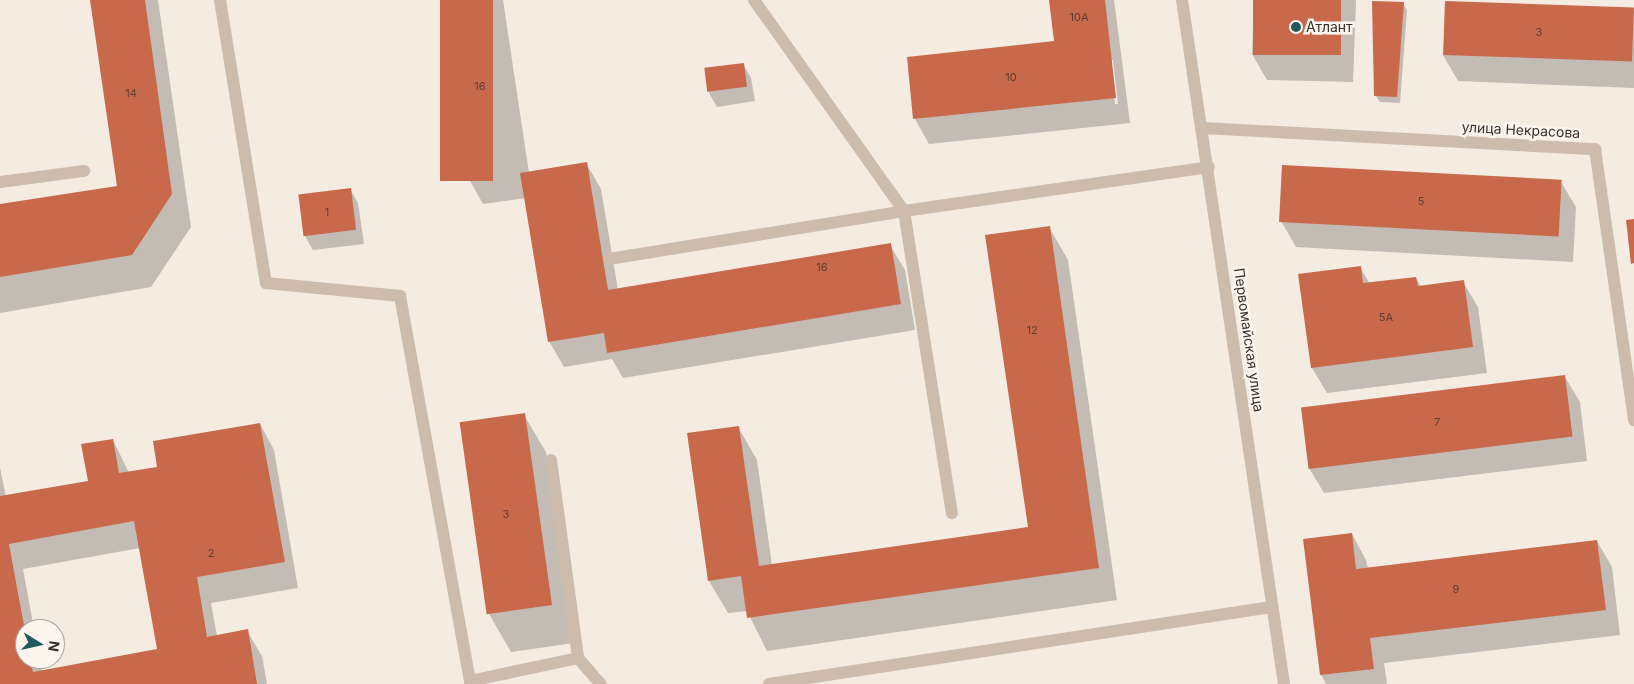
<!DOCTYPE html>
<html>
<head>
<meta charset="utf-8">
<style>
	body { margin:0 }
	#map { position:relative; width:1634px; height:684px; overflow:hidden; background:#f4ebe1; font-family:Inter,sans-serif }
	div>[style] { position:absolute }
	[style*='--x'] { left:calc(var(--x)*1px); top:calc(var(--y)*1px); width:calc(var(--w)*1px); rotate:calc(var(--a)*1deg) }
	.shadow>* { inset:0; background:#0003 }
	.building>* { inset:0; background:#c8694b; transform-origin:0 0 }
	.minor>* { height:12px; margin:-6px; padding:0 6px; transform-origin:6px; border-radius:6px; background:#cdbbac }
	.dots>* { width:14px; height:14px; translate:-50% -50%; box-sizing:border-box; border:2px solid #fbf5ee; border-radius:50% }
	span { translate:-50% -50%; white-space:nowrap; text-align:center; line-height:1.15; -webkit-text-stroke:5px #fbf5ee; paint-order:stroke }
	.number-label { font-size:11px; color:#5e3e33 }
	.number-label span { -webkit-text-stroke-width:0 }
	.poi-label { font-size:14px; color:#3b302b }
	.left { translate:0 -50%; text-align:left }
	.street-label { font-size:14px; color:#3b302b }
	.north { position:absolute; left:15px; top:619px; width:50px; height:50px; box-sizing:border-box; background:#fbf5ee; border:1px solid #aea6a0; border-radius:50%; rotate:99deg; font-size:14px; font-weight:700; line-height:20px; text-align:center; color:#3b302b }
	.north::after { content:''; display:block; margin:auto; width:18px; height:22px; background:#1f5a5e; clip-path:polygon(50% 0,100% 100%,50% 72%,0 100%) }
</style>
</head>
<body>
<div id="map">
	<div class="shadow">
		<i style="clip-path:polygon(92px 0,158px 0,191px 227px,151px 287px,0 313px,0 205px,118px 187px)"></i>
		<i style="clip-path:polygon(441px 0,503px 0,529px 173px,586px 163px,601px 189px,618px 290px,890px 245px,905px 270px,915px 330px,623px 378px,612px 359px,564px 367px,549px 341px,526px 198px,483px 204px,469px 179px)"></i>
		<i style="clip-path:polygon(evenodd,1051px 0,1114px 0,1130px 123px,929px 144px,915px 119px,1055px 41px,1051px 0,1111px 60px,1113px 60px,1118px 104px,1115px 104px,1111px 60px)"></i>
		<i style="clip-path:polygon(1254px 0,1356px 0,1353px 82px,1267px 80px,1252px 54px)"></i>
		<i style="clip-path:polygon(1403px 3px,1407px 10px,1400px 103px,1380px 102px,1376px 96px)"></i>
		<i style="clip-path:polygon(1446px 3px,1634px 11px,1634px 88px,1458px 81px,1443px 55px)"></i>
		<i style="clip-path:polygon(743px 64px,751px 78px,755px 101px,717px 107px,709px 93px,705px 70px)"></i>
		<i style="clip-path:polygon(1561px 182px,1576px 207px,1573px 262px,1296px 247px,1281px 221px)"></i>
		<i style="clip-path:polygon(350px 189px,358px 203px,364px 244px,313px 250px,305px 236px)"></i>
		<i style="clip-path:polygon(1049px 227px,1068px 260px,1117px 600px,767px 651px,747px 611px,728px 613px,709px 581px,738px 427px,757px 460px,772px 565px,1029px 528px)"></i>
		<i style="clip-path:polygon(1360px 267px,1370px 284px,1416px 278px,1421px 287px,1463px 282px,1478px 307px,1487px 373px,1327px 393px,1312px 368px)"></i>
		<i style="clip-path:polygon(1565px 377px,1580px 402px,1587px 461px,1324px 493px,1309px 468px)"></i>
		<i style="clip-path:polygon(524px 415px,546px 452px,574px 643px,511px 652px,489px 614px)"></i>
		<i style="clip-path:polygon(evenodd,260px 424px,274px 450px,298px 588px,211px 603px,217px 636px,247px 631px,262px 656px,267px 684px,0 684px,0 468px,6px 497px,89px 482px,113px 440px,129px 473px,159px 468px,260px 424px,140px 548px,159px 650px,42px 672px,39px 659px,25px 659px,25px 629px,34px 629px,23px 569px,140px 548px)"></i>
		<i style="clip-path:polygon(1352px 534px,1366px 560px,1368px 569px,1597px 541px,1612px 567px,1620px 635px,1384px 663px,1387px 684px,1326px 684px,1321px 675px,1305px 540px)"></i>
	</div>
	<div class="building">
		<i style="clip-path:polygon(90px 0,145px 0,172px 194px,132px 255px,0 277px,0 204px,117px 186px)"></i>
		<i style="left:440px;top:0;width:53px;height:181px"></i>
		<i style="clip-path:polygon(1049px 0,1105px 0,1116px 98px,913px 119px,907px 57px,1054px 41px)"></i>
		<i style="left:1253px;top:0;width:88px;height:55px"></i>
		<i style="clip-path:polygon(1372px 1px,1404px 2px,1397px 97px,1374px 96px)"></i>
		<i style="left:1445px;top:1px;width:189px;height:54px;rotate:2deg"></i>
		<i style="left:744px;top:63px;width:24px;height:40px;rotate:83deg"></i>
		<i style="clip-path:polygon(587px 162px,608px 290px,891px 243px,901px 304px,607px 353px,604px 333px,548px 342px,520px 173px)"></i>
		<i style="left:1282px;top:165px;width:280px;height:57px;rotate:3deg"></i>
		<i style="left:351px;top:188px;width:42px;height:53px;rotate:83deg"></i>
		<i style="clip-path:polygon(1634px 219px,1634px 263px,1631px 264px,1626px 220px)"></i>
		<i style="clip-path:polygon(1050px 226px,1099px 568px,747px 618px,741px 576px,708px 581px,687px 433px,739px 426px,759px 566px,1028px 527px,985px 235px)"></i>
		<i style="clip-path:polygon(1361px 266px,1363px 283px,1416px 277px,1418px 286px,1464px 280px,1473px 347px,1311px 368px,1298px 274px)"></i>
		<i style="left:1565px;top:375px;width:62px;height:266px;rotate:83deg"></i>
		<i style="left:525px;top:413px;width:194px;height:66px;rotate:82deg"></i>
		<i style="clip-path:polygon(evenodd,260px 423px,285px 562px,197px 577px,207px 637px,248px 629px,257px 684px,0 684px,0 496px,88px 481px,81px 444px,113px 439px,119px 473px,157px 467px,153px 441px,260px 423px,134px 521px,157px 649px,33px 672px,30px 659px,25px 659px,25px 631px,9px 544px,134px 521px)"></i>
		<i style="clip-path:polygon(1352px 533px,1356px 569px,1597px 540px,1606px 610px,1370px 638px,1374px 669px,1320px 675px,1303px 539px)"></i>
	</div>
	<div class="minor">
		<i style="--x:220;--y:0;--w:287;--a:80.8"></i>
		<i style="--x:266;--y:283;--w:135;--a:5.5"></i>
		<i style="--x:400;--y:296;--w:391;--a:79.7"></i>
		<i style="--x:470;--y:681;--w:110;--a:-12"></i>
		<i style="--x:578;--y:658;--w:35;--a:49"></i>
		<i style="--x:754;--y:0;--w:259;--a:54.6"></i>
		<i style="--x:904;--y:211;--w:306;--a:81"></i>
		<i style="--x:1182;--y:0;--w:692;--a:81.52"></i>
		<i style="--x:1203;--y:128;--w:393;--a:3.1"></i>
		<i style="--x:1595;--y:149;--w:274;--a:81.8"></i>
		<i style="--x:0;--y:182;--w:85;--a:-7.5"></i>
		<i style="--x:609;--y:259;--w:299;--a:-9.2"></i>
		<i style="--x:904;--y:211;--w:308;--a:-8.2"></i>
		<i style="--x:551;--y:460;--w:200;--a:82.2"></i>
		<i style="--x:769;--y:684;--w:508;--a:-8.72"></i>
	</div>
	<div class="dots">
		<i style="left:1296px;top:27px;background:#1f5a5e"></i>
	</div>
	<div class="number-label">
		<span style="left:1079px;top:17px">10А</span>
		<span style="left:1539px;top:32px">3</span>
		<span style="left:1011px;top:77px">10</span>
		<span style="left:480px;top:86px">16</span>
		<span style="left:131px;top:93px">14</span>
		<span style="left:1421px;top:201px">5</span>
		<span style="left:327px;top:212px">1</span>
		<span style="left:822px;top:267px">16</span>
		<span style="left:1386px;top:317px">5А</span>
		<span style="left:1032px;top:330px">12</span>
		<span style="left:1437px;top:422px">7</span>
		<span style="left:506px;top:514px">3</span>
		<span style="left:211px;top:553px">2</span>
		<span style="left:1456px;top:589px">9</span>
	</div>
	<div class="poi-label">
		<span class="left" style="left:1306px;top:27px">Атлант</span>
	</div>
	<div class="street-label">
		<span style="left:1521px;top:130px;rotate:3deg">улица Некрасова</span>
		<span style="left:1249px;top:340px;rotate:82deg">Первомайская улица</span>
	</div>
	<div class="north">N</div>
</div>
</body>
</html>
